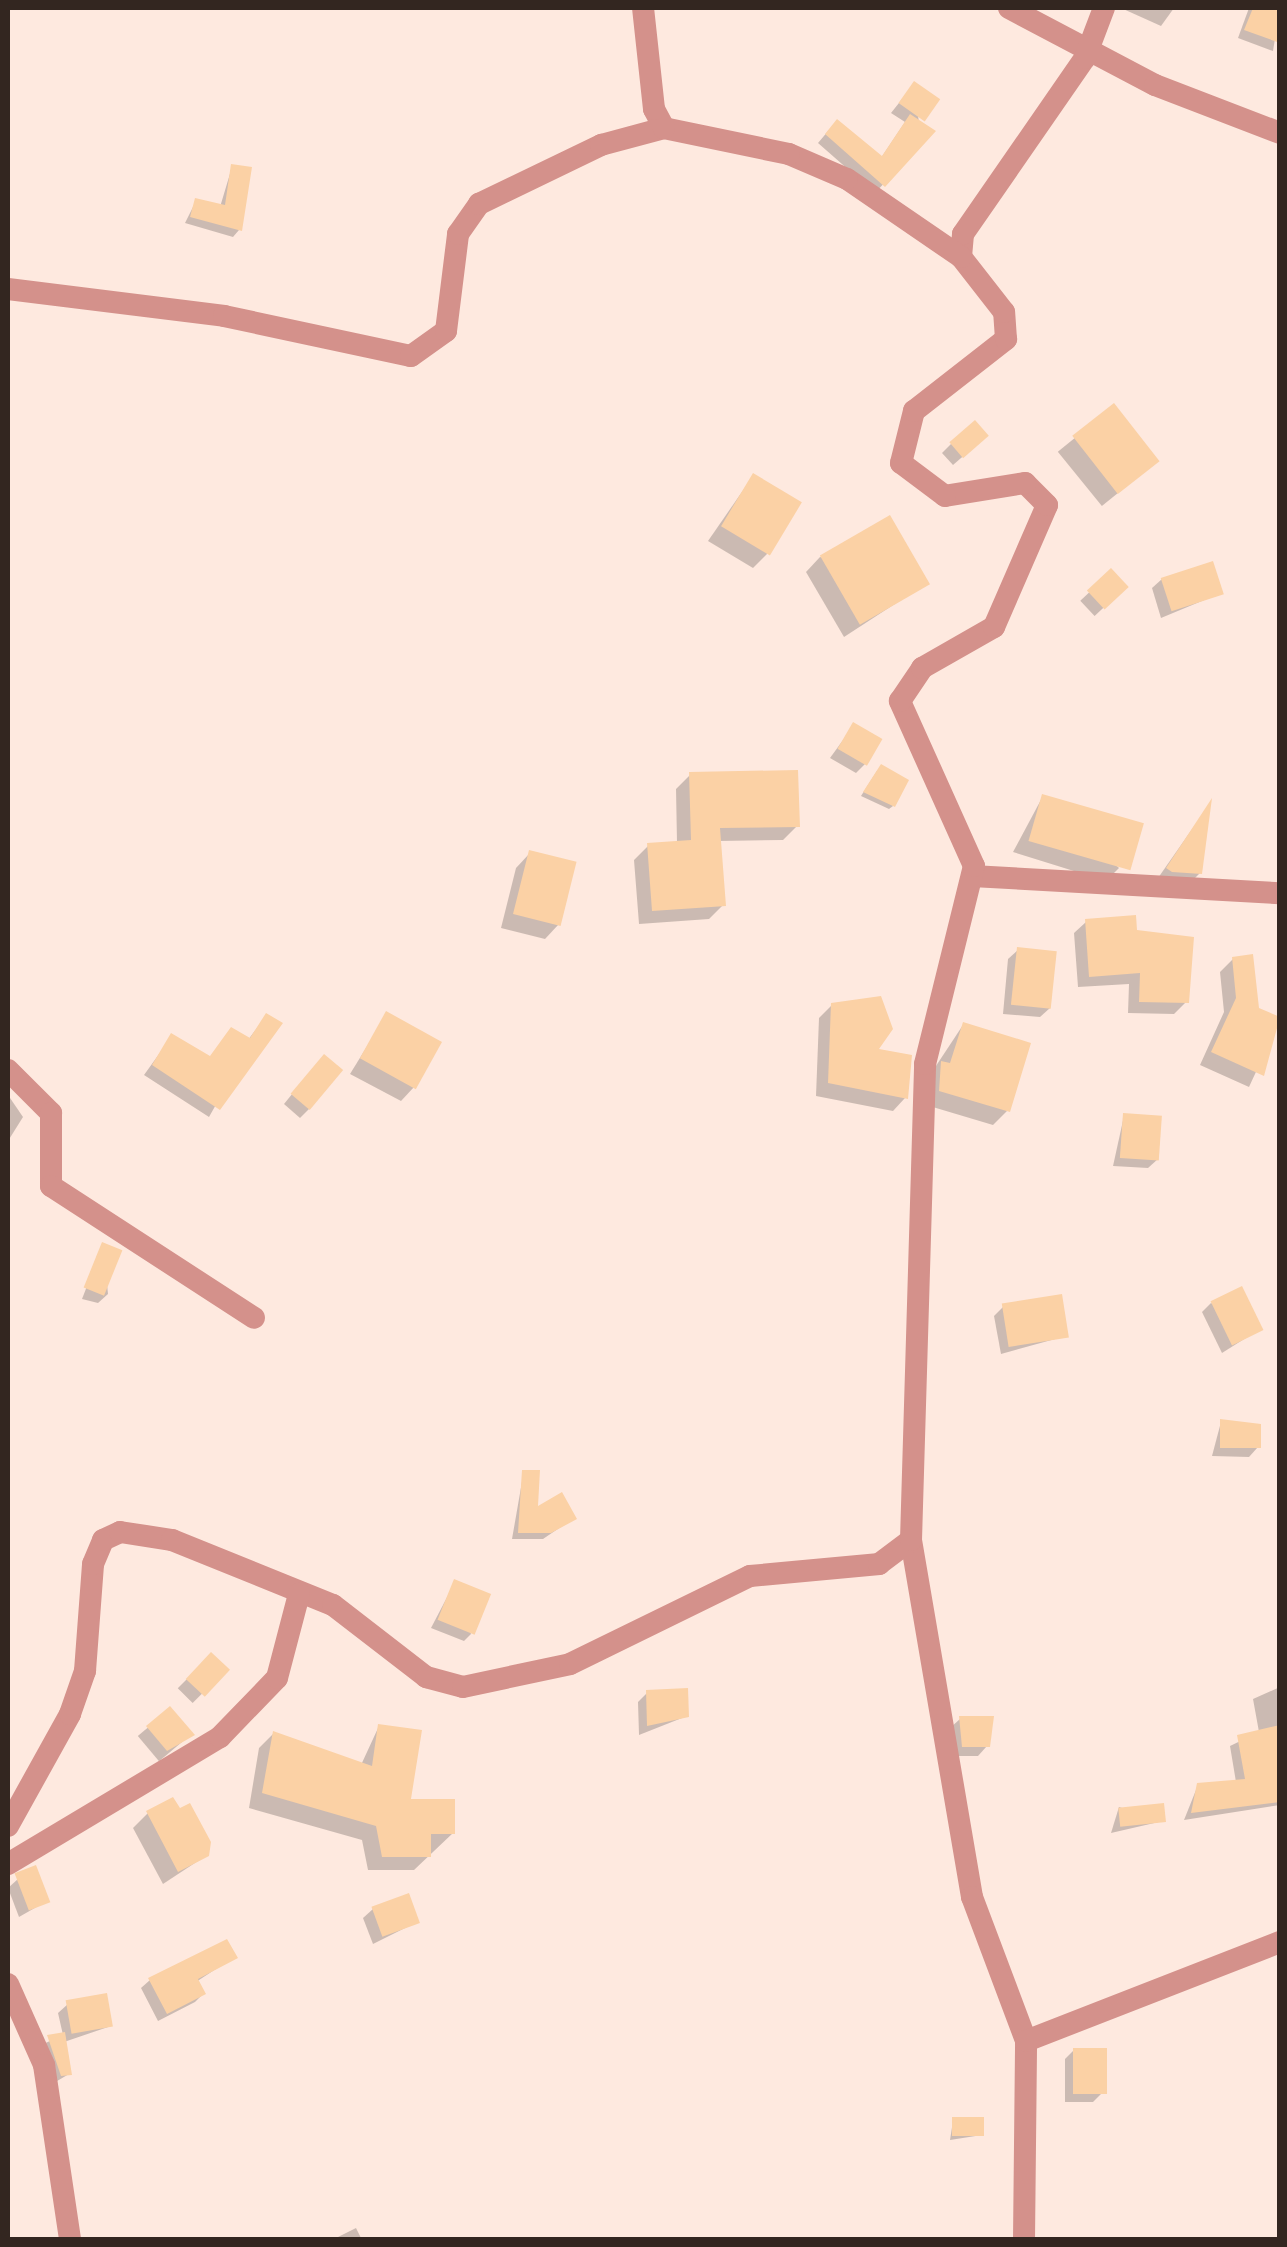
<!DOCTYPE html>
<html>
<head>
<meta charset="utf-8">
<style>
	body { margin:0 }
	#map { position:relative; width:1287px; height:2247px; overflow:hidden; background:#fee9df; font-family:"Fira Sans Condensed",sans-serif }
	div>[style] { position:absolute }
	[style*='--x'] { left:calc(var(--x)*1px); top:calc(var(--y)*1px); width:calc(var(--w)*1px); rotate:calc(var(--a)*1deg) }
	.shadow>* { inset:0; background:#0003; transform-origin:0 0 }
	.building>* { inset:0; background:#fbd1a5; transform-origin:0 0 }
	.street>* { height:22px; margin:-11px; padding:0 11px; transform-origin:11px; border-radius:11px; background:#d4918b }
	span { translate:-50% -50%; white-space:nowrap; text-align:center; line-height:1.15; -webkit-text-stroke:8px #fee9df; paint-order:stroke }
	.frame { position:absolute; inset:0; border:10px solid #332620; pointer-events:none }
</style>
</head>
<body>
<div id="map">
	<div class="shadow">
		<i style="clip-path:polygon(1121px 8px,1174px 8px,1161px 26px)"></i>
		<i style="clip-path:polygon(1249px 8px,1280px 8px,1273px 51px,1238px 38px)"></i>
		<i style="clip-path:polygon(914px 84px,919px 123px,933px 131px,875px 193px,818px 143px,829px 130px,881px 158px,905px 122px,891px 113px)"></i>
		<i style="clip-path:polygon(232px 167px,239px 230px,233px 237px,185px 223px,196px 201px,220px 207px)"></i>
		<i style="left:1113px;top:407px;width:70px;height:71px;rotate:51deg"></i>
		<i style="clip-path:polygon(951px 444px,976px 445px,953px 465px,942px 453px)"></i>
		<i style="clip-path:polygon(753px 476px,767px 554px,753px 568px,708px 541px)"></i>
		<i style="clip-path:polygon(820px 557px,927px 583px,844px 637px,806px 572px)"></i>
		<i style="left:1111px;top:572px;width:21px;height:42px;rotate:47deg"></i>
		<i style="clip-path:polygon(1162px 579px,1221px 593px,1161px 618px,1152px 588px)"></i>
		<i style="clip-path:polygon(854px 725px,865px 764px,856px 773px,830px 758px)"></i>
		<i style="clip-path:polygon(877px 771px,893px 806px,889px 809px,861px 796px)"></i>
		<i style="clip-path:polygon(690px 775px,797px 826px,783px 840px,718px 841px,723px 905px,709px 919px,639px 924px,634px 860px,648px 846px,677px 843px,676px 789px)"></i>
		<i style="clip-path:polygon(1043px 796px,1119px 868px,1106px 881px,1013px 852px)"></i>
		<i style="clip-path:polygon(1209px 805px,1200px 873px,1191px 882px,1158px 878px)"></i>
		<i style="clip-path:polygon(530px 853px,559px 924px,545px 939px,501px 928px,516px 868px)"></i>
		<i style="clip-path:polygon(1086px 922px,1135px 932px,1186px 1002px,1174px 1014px,1128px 1013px,1129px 984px,1078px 987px,1074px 933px)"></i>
		<i style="clip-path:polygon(1018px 950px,1050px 1008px,1040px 1017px,1003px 1014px,1008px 959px)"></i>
		<i style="clip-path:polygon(1233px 959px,1256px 1009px,1280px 1020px,1249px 1087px,1200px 1065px,1224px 1012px,1220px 972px)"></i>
		<i style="clip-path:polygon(832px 1005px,905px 1098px,893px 1111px,816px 1096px,819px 1018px)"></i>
		<i style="clip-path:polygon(387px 1014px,415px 1086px,401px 1101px,350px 1074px)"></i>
		<i style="clip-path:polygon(266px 1016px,209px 1117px,144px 1075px,172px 1036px,209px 1058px,248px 1040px)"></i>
		<i style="clip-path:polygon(963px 1025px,1008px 1110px,993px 1125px,926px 1105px,928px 1078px)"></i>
		<i style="clip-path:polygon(315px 1066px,309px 1109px,300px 1118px,284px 1104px)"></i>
		<i style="clip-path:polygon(8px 1095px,23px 1117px,8px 1141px)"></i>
		<i style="clip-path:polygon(1124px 1116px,1158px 1159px,1148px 1168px,1113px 1166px)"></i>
		<i style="clip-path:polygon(103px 1245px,108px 1294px,98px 1303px,82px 1299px)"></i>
		<i style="clip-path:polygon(1211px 1303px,1260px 1329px,1222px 1353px,1202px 1312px)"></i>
		<i style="clip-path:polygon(1004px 1306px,1066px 1336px,1001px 1354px,994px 1316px)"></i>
		<i style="clip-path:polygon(1221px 1422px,1258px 1447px,1249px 1457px,1212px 1456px)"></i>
		<i style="clip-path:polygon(523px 1476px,535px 1510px,574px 1518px,543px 1539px,512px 1539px)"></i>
		<i style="clip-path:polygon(455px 1582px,471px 1634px,464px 1641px,431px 1628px)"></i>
		<i style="left:211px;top:1655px;width:21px;height:47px;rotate:45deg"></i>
		<i style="clip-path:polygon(1280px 1687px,1280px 1805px,1184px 1820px,1198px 1785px,1236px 1782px,1230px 1746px,1259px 1732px,1253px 1699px)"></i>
		<i style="clip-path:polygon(647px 1693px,687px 1716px,639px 1735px,638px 1702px)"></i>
		<i style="left:170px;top:1709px;width:33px;height:42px;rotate:50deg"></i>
		<i style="clip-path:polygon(960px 1719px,987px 1746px,978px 1756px,953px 1756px,950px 1728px)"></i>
		<i style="clip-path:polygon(379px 1726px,408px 1802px,453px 1833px,414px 1870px,368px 1870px,362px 1840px,249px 1808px,259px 1748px,274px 1733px,361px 1765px)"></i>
		<i style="clip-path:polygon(1119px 1807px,1163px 1821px,1111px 1833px)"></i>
		<i style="clip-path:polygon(148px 1813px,207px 1855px,163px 1884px,133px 1828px)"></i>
		<i style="clip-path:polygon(18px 1879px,47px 1901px,19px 1917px,8px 1888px)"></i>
		<i style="clip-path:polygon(373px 1909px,417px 1922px,373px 1944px,363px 1918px)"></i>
		<i style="clip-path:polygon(234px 1957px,196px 1982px,203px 1994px,195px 2002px,158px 2021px,141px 1988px,150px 1980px)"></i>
		<i style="clip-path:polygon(68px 2004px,111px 2026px,64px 2042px,69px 2074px,52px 2084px,39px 2046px,63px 2035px,58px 2013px)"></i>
		<i style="clip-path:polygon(1074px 2050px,1102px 2093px,1093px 2102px,1065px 2102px,1065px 2059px)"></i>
		<i style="clip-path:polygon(953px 2121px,982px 2135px,950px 2140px)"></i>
		<i style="clip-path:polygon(356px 2228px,362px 2240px,332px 2240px)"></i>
	</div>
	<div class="building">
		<i style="clip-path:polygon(1253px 8px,1280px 8px,1280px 43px,1244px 30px)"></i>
		<i style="left:914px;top:81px;width:32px;height:27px;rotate:35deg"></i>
		<i style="clip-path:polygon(910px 114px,936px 131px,885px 187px,825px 134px,837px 119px,882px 156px)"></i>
		<i style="clip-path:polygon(231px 164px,252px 167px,242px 231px,190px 217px,195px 198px,225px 205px)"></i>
		<i style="left:1114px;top:403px;width:74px;height:53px;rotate:52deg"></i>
		<i style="left:975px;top:420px;width:21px;height:34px;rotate:49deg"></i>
		<i style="left:753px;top:473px;width:57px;height:62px;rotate:31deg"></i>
		<i style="left:890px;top:515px;width:80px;height:81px;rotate:60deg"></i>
		<i style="left:1213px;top:561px;width:35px;height:55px;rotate:72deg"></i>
		<i style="left:1111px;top:568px;width:26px;height:33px;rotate:47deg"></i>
		<i style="left:853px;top:722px;width:34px;height:31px;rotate:30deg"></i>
		<i style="clip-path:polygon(881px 764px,909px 780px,895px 807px,863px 792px)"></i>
		<i style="clip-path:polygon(798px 770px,800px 827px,720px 828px,726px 906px,652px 911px,647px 843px,691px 840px,689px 772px)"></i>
		<i style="left:1042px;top:794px;width:106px;height:49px;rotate:16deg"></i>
		<i style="clip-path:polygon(1212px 798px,1202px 874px,1172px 872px,1166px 868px)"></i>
		<i style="left:529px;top:850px;width:49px;height:66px;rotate:14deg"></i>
		<i style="clip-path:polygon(1136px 915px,1137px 930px,1194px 937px,1189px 1003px,1139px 1002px,1140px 973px,1089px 977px,1085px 919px)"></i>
		<i style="left:1017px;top:947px;width:40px;height:58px;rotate:6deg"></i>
		<i style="clip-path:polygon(1253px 954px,1259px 1008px,1280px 1017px,1264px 1076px,1211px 1052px,1236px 998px,1232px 957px)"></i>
		<i style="clip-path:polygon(881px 996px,893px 1029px,879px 1049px,912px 1055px,908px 1099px,828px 1083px,831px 1003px)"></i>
		<i style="left:386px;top:1011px;width:64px;height:54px;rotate:29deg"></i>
		<i style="clip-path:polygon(266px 1013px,283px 1023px,220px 1110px,152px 1065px,171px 1033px,210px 1056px,231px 1027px,250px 1038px)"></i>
		<i style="clip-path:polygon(963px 1022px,1031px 1043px,1010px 1112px,939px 1091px,941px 1061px,950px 1063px)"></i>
		<i style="left:324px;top:1054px;width:25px;height:52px;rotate:40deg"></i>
		<i style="left:1123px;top:1113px;width:39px;height:45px;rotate:4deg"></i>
		<i style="left:102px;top:1242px;width:22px;height:49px;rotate:22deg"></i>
		<i style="left:1242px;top:1286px;width:49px;height:35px;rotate:64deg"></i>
		<i style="left:1062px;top:1294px;width:44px;height:61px;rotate:81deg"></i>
		<i style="clip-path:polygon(1220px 1419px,1261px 1424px,1261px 1448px,1220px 1448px)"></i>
		<i style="clip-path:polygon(522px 1470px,540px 1470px,538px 1506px,562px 1492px,577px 1519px,551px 1533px,518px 1533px)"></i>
		<i style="left:454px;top:1579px;width:40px;height:44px;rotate:22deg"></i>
		<i style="left:211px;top:1652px;width:26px;height:37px;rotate:43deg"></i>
		<i style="clip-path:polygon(688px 1688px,689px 1717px,647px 1726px,646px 1690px)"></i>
		<i style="clip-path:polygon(170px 1706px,195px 1735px,167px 1751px,146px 1726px)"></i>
		<i style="clip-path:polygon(959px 1716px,994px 1716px,990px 1747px,962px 1747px)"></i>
		<i style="clip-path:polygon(378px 1724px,422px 1730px,411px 1799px,455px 1799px,455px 1834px,431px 1834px,431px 1857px,382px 1857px,376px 1826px,262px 1793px,273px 1731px,372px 1766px)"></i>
		<i style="clip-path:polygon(1280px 1725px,1280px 1802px,1191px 1813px,1197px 1783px,1245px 1779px,1237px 1735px)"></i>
		<i style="clip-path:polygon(173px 1797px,180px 1808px,190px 1803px,211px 1842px,209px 1856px,178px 1872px,146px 1811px)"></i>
		<i style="left:1164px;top:1803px;width:19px;height:46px;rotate:84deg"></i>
		<i style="left:36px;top:1865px;width:40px;height:23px;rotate:69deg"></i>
		<i style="left:409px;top:1893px;width:32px;height:40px;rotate:70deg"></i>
		<i style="clip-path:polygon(227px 1939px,238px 1958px,198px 1979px,206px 1994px,167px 2014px,148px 1978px)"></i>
		<i style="left:107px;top:1993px;width:34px;height:42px;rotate:80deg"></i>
		<i style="clip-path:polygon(65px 2032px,72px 2075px,61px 2076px,47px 2035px)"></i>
		<i style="left:1073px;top:2048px;width:34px;height:46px"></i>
		<i style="left:984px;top:2117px;width:19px;height:32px;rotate:90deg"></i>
	</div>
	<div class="street">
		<i style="--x:1009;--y:8;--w:165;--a:27.8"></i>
		<i style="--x:1155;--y:85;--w:134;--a:21"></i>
		<i style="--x:961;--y:257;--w:23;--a:-85"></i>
		<i style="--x:963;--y:234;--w:214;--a:-55.3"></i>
		<i style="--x:1085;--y:58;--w:53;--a:-69.2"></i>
		<i style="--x:8;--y:289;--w:218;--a:7.1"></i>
		<i style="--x:224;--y:316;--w:191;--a:12.1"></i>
		<i style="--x:411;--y:356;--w:43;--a:-35.5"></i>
		<i style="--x:446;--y:331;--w:98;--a:-82.9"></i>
		<i style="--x:458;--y:234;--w:37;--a:-55"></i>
		<i style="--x:479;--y:204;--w:136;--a:-25.8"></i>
		<i style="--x:601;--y:145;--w:65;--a:-15.1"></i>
		<i style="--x:972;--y:876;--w:308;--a:3.2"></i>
		<i style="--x:8;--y:1070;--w:61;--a:45"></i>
		<i style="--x:51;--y:1113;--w:73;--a:90"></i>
		<i style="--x:51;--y:1186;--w:242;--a:33"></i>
		<i style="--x:911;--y:1540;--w:362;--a:80.3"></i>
		<i style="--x:972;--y:1897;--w:154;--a:69.4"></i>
		<i style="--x:8;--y:1826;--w:128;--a:-61"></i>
		<i style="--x:70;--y:1714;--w:46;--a:-70.8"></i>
		<i style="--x:85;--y:1671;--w:107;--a:-85.7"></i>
		<i style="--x:93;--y:1564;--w:26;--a:-67"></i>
		<i style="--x:103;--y:1540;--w:19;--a:-25"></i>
		<i style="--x:120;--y:1532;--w:53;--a:8.7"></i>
		<i style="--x:172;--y:1540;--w:174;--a:22"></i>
		<i style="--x:333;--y:1605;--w:118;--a:37.7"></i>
		<i style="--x:426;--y:1677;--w:38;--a:15"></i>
		<i style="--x:463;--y:1687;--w:109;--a:-12.1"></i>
		<i style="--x:570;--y:1664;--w:200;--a:-26.1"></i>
		<i style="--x:750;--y:1576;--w:130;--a:-5.3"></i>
		<i style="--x:879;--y:1564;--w:40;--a:-37"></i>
		<i style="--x:911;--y:1540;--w:476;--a:-88.3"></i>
		<i style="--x:925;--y:1064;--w:204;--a:-76.1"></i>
		<i style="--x:974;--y:866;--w:181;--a:-114.2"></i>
		<i style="--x:900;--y:701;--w:40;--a:-56"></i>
		<i style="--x:922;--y:668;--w:83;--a:-29.7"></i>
		<i style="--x:994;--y:627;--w:133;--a:-66.5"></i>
		<i style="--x:1047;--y:505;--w:31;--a:-135"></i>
		<i style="--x:1025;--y:483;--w:81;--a:170.8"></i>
		<i style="--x:945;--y:496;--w:55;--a:-143.1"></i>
		<i style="--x:901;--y:463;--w:54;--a:-76"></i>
		<i style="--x:914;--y:411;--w:117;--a:-38"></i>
		<i style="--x:1006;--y:339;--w:27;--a:-94"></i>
		<i style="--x:1004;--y:312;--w:70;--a:-128"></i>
		<i style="--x:961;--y:257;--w:138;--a:-145.6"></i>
		<i style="--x:847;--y:179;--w:63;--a:-156.7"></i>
		<i style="--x:789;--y:154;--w:128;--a:-168.3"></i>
		<i style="--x:664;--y:128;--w:21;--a:-118"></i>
		<i style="--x:654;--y:109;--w:102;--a:-96.2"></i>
		<i style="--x:8;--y:1864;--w:247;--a:-30.9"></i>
		<i style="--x:220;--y:1737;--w:82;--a:-46"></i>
		<i style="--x:277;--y:1678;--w:87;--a:-75.3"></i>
		<i style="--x:8;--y:1984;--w:89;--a:66"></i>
		<i style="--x:44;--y:2065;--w:177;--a:81.5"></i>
		<i style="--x:1024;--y:2240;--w:199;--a:-89.4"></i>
		<i style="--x:1026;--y:2041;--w:273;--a:-21.3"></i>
	</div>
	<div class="frame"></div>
</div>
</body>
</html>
